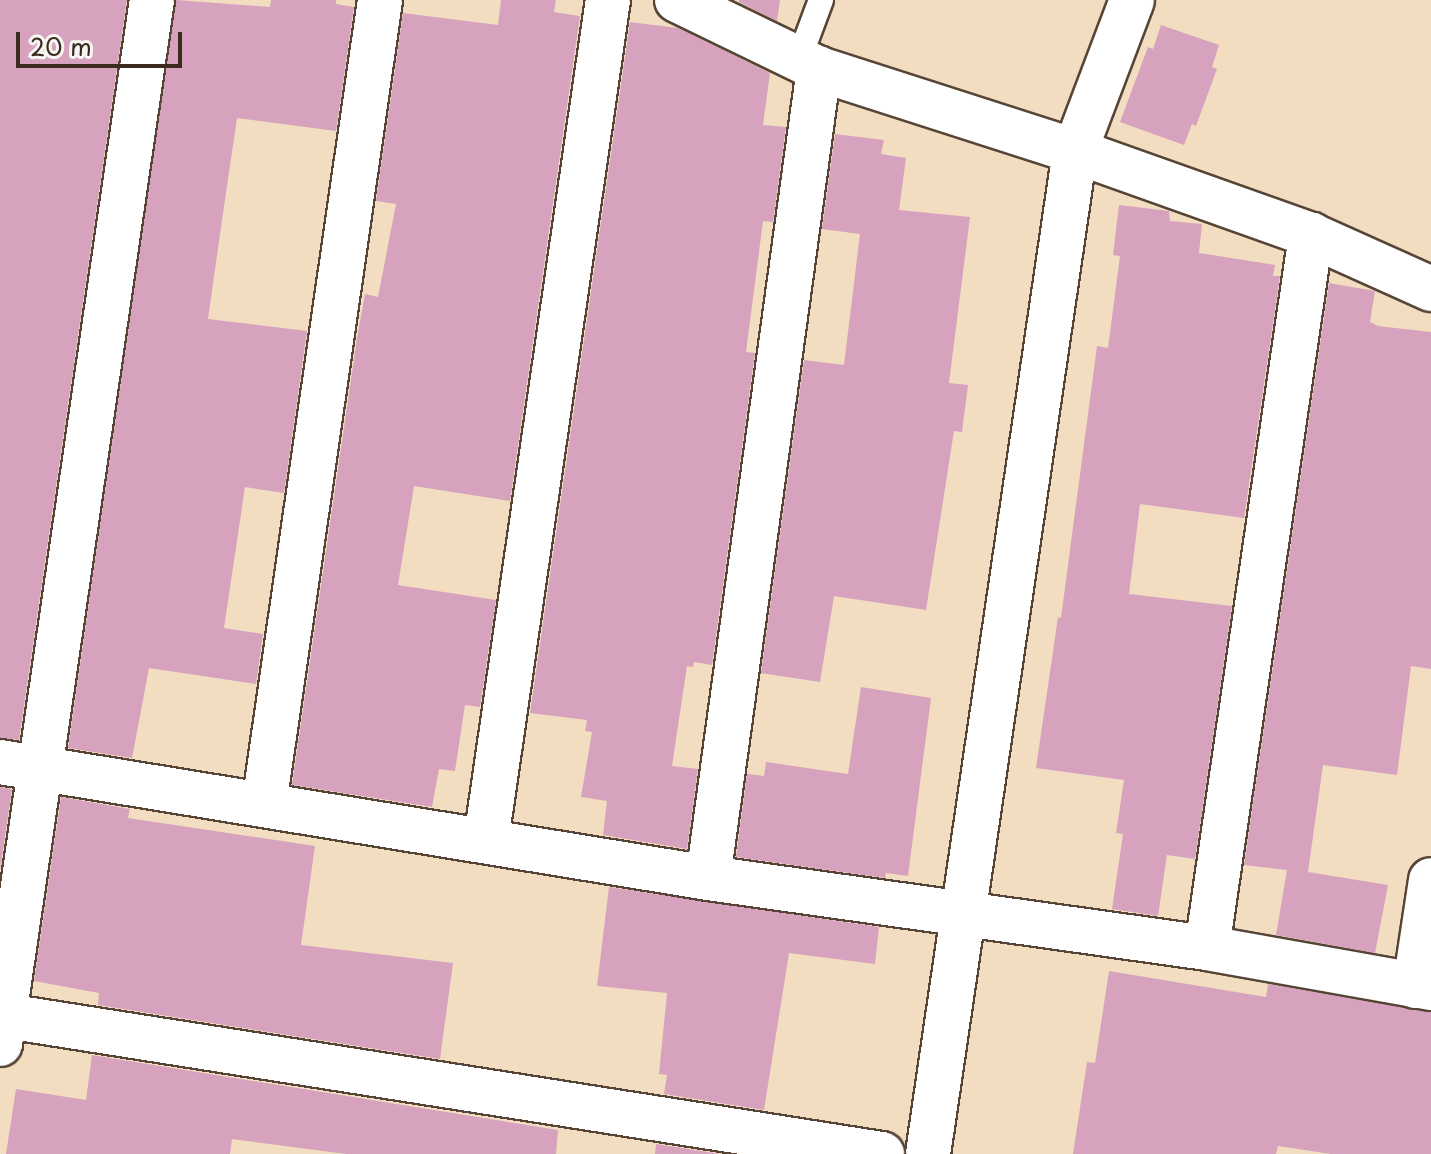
<!DOCTYPE html>
<html>
<head>
<meta charset="utf-8">
<style>
	body { margin:0 }
	#map { position:relative; width:1431px; height:1154px; overflow:hidden; background:#f2ddc0; font-family:"Playpen Sans",sans-serif }
	div>[style] { position:absolute }
	[style*='--x'] { left:calc(var(--x)*1px); top:calc(var(--y)*1px); width:calc(var(--w)*1px); rotate:calc(var(--a)*1deg) }
	.building>* { inset:0; background:#d7a2be }
	.roads { filter:drop-shadow(2px 0 #564536) drop-shadow(-2px 0 #564536) drop-shadow(0 2px #564536) drop-shadow(0 -2px #564536) }
	.lane>* { height:24px; margin:-12px; padding:0 12px; transform-origin:12px; border-radius:12px; background:#fff }
	.street>* { height:44px; margin:-22px; padding:0 22px; transform-origin:22px; border-radius:22px; background:#fff }
	span { translate:-50% -50%; white-space:nowrap; text-align:center; line-height:1.15; -webkit-text-stroke:6px #f6f6f2; paint-order:stroke }
	.scale { position:absolute; left:16px; top:32px; width:166px; height:36px; box-sizing:border-box; border:4px solid #3b2a1e; border-top:0; padding-left:10px; font-size:24px; line-height:28px; white-space:nowrap; color:#3b2a1e; -webkit-text-stroke:6px #f6f6f2; paint-order:stroke }
</style>
</head>
<body>
<div id="map">
	<div class="building">
		<i style="clip-path:polygon(0 0,127px 0,19px 740px,0 738px)"></i>
		<i style="clip-path:polygon(176px 0,270px 7px,271px 0,336px 0,336px 4px,354px 7px,336px 131px,237px 118px,221px 227px,208px 319px,307px 331px,284px 493px,245px 487px,224px 628px,263px 634px,256px 684px,149px 668px,132px 758px,68px 748px)"></i>
		<i style="clip-path:polygon(501px 0,556px 0,554px 12px,580px 16px,510px 501px,414px 486px,398px 585px,496px 600px,480px 707px,465px 705px,455px 771px,439px 769px,432px 807px,292px 785px,357px 338px,365px 294px,378px 297px,396px 204px,376px 201px,403px 13px,498px 25px)"></i>
		<i style="clip-path:polygon(739px 0,780px 0,777px 21px,739px 2px)"></i>
		<i style="clip-path:polygon(630px 22px,678px 28px,770px 73px,763px 125px,786px 127px,773px 222px,763px 221px,746px 352px,755px 353px,712px 665px,694px 662px,693px 667px,687px 666px,672px 766px,698px 769px,687px 849px,603px 835px,607px 801px,581px 797px,592px 732px,585px 731px,587px 720px,530px 713px)"></i>
		<i style="clip-path:polygon(1161px 25px,1219px 45px,1212px 67px,1217px 69px,1196px 126px,1192px 124px,1184px 145px,1120px 122px,1148px 47px,1153px 49px)"></i>
		<i style="clip-path:polygon(835px 134px,884px 140px,881px 154px,906px 158px,899px 210px,970px 217px,949px 383px,968px 385px,962px 432px,954px 431px,926px 610px,834px 596px,820px 682px,761px 673px,804px 360px,844px 365px,860px 234px,822px 229px)"></i>
		<i style="clip-path:polygon(1119px 205px,1169px 211px,1170px 221px,1202px 224px,1199px 253px,1275px 265px,1273px 276px,1280px 276px,1244px 518px,1140px 504px,1129px 594px,1232px 606px,1195px 859px,1167px 855px,1158px 916px,1112px 909px,1123px 834px,1116px 833px,1124px 780px,1036px 768px,1058px 617px,1061px 618px,1097px 346px,1108px 348px,1120px 256px,1113px 255px)"></i>
		<i style="clip-path:polygon(1329px 283px,1375px 291px,1370px 322px,1378px 326px,1431px 332px,1431px 669px,1411px 666px,1397px 775px,1323px 765px,1308px 872px,1388px 885px,1375px 953px,1276px 935px,1287px 870px,1244px 865px)"></i>
		<i style="clip-path:polygon(861px 687px,931px 698px,908px 876px,886px 873px,885px 878px,736px 857px,747px 774px,764px 776px,766px 762px,848px 774px)"></i>
		<i style="clip-path:polygon(0 787px,12px 789px,0 870px)"></i>
		<i style="clip-path:polygon(61px 797px,130px 809px,128px 818px,315px 846px,301px 945px,453px 963px,440px 1059px,98px 1005px,99px 993px,34px 981px)"></i>
		<i style="clip-path:polygon(609px 887px,879px 927px,875px 964px,789px 953px,764px 1110px,664px 1094px,667px 1075px,659px 1074px,667px 993px,597px 986px)"></i>
		<i style="clip-path:polygon(1109px 971px,1266px 997px,1268px 984px,1431px 1012px,1431px 1154px,1331px 1154px,1278px 1146px,1276px 1154px,1073px 1154px,1087px 1062px,1095px 1063px)"></i>
		<i style="clip-path:polygon(92px 1055px,558px 1130px,556px 1154px,346px 1154px,232px 1139px,230px 1154px,6px 1154px,16px 1089px,86px 1100px)"></i>
		<i style="clip-path:polygon(656px 1144px,721px 1154px,655px 1154px)"></i>
	</div>
	<div class="roads">
		<div class="lane">
			<i style="--x:799;--y:59;--w:63;--a:-69.6"></i>
		</div>
		<div class="street">
			<i style="--x:677;--y:0;--w:158;--a:25.9"></i>
			<i style="--x:819;--y:69;--w:269;--a:17.8"></i>
			<i style="--x:1075;--y:151;--w:251;--a:19.6"></i>
			<i style="--x:1311;--y:235;--w:132;--a:24.2"></i>
			<i style="--x:0;--y:762;--w:717;--a:9.3"></i>
			<i style="--x:708;--y:878;--w:504;--a:7.99"></i>
			<i style="--x:1207;--y:948;--w:228;--a:10.1"></i>
			<i style="--x:264;--y:805;--w:813;--a:-81.8"></i>
			<i style="--x:486;--y:840;--w:849;--a:-81.74"></i>
			<i style="--x:708;--y:878;--w:817;--a:-82.19"></i>
			<i style="--x:1207;--y:948;--w:721;--a:-81.7"></i>
			<i style="--x:1415;--y:986;--w:107;--a:-81.4"></i>
			<i style="--x:0;--y:1015;--w:893;--a:8.96"></i>
			<i style="--x:0;--y:1044;--w:1055;--a:-81.72"></i>
			<i style="--x:928;--y:1154;--w:1014;--a:-81.66"></i>
			<i style="--x:1075;--y:151;--w:161;--a:-69.3"></i>
		</div>
	</div>
	<div class="scale">20 m</div>
</div>
</body>
</html>
